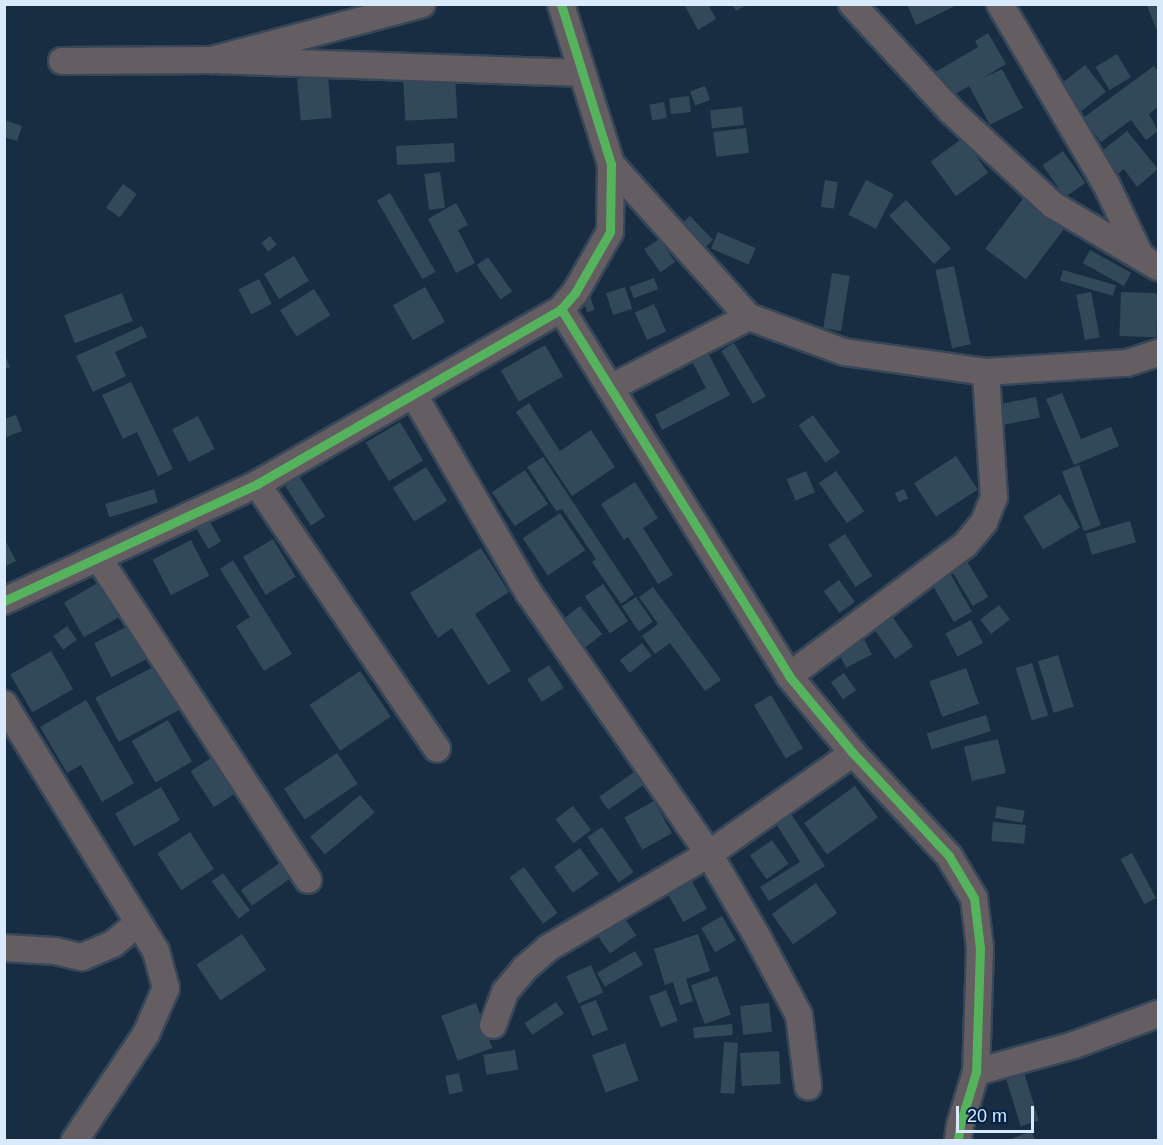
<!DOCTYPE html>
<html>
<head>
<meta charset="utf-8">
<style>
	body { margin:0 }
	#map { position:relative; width:1163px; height:1145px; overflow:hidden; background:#182d42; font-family:Arial,sans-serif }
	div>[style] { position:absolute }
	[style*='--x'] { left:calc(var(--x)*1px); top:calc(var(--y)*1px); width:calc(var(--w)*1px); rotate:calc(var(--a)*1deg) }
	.building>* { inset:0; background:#324959; transform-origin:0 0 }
	.roads { filter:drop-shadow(2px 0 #374759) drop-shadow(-2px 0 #374759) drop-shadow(0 2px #374759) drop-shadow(0 -2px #374759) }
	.street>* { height:26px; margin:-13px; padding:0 13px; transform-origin:13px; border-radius:13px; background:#645d62 }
	.cycleway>* { height:9px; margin:-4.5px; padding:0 4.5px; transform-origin:4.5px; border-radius:4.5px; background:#56b35d }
	span { translate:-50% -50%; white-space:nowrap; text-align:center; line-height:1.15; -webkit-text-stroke:4.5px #002249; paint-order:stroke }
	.frame { position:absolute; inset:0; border:6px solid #daeafd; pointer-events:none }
	.scale { position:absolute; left:956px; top:1106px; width:78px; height:27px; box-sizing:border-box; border:3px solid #daeafd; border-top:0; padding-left:8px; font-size:18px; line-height:21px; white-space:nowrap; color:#daeafd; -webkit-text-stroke:4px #002249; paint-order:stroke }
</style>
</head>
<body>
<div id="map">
	<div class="building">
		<i style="clip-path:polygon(684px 4px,708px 4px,716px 19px,698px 30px)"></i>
		<i style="clip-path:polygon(732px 4px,748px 4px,736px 11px)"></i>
		<i style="clip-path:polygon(907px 4px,959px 4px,916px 25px)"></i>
		<i style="clip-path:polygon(1151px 4px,1158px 4px,1158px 33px,1147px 6px)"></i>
		<i style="clip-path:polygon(988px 33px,1006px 64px,983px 78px,1002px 69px,1023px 108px,990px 125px,969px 86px,947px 99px,932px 74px,978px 47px,975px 41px)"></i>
		<i style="left:1117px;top:54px;width:27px;height:25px;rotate:59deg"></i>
		<i style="left:1085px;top:65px;width:34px;height:40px;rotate:52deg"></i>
		<i style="clip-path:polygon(1154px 66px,1158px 71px,1158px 107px,1149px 114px,1158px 131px,1146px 140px,1131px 120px,1101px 142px,1083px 118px)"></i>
		<i style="left:455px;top:74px;width:44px;height:52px;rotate:87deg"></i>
		<i style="left:328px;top:76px;width:42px;height:31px;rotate:85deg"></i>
		<i style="left:705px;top:86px;width:15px;height:16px;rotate:70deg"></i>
		<i style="left:689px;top:96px;width:16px;height:20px;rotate:83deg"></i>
		<i style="left:664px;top:102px;width:16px;height:15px;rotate:79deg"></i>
		<i style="left:742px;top:107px;width:18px;height:32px;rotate:84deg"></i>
		<i style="clip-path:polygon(4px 120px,22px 126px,17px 141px,4px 137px)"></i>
		<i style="left:746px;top:128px;width:25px;height:33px;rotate:83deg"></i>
		<i style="clip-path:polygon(1127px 131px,1158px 169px,1137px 187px,1124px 169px,1114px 177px,1097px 155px)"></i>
		<i style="left:963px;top:138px;width:43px;height:40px;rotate:54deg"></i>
		<i style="left:454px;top:143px;width:19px;height:58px;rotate:87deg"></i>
		<i style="left:1063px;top:151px;width:39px;height:25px;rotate:55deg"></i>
		<i style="left:440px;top:172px;width:36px;height:16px;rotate:82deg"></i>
		<i style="left:825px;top:180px;width:13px;height:27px;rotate:9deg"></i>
		<i style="left:866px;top:180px;width:31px;height:39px;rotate:27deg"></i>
		<i style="left:123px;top:184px;width:17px;height:29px;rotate:36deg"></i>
		<i style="left:390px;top:193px;width:91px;height:15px;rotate:60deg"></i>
		<i style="left:1025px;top:196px;width:51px;height:66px;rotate:37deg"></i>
		<i style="left:906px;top:200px;width:66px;height:23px;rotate:47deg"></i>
		<i style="clip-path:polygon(456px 203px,468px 225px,458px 230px,475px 263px,456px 273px,428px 219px)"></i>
		<i style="left:690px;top:216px;width:33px;height:14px;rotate:46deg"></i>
		<i style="left:718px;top:232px;width:41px;height:18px;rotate:23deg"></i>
		<i style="left:270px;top:236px;width:11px;height:11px;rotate:52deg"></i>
		<i style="left:659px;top:239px;width:28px;height:18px;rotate:55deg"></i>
		<i style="left:1090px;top:250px;width:47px;height:15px;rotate:29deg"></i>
		<i style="left:294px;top:256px;width:29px;height:35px;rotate:59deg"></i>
		<i style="left:488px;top:257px;width:42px;height:14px;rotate:55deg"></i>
		<i style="left:954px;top:266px;width:80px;height:19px;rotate:78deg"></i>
		<i style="left:1063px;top:270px;width:55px;height:11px;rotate:16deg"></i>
		<i style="left:832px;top:273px;width:18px;height:56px;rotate:9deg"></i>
		<i style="left:654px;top:278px;width:12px;height:26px;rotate:70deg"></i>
		<i style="left:259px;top:279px;width:28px;height:23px;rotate:63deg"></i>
		<i style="left:425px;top:287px;width:40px;height:37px;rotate:60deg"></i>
		<i style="left:625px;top:287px;width:23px;height:20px;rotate:72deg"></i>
		<i style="left:314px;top:289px;width:31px;height:40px;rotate:58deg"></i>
		<i style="left:588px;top:291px;width:20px;height:8px;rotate:70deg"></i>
		<i style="left:1091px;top:292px;width:46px;height:15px;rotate:79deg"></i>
		<i style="left:1121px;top:292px;width:37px;height:44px;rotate:2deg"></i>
		<i style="left:122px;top:293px;width:30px;height:62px;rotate:69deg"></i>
		<i style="left:654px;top:304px;width:30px;height:21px;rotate:66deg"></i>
		<i style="clip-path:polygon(142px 326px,147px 337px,115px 352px,126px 376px,93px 392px,76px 356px)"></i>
		<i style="left:734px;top:343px;width:62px;height:15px;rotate:59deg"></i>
		<i style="left:545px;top:345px;width:36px;height:51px;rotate:60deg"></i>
		<i style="clip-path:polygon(704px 345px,730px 395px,662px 430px,655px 415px,706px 388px,688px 354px)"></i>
		<i style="clip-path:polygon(4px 353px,10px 367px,4px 369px)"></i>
		<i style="clip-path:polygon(131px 382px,173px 469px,158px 476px,137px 432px,123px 439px,102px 395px)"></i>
		<i style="clip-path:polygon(1062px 393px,1081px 439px,1111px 427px,1119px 446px,1074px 465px,1046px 399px)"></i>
		<i style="left:1036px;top:397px;width:21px;height:43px;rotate:79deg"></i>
		<i style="clip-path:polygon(529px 403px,560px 451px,591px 430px,615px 467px,572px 496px,516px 412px)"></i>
		<i style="clip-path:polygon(16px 415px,22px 431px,4px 438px,4px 419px)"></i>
		<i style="left:813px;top:415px;width:46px;height:18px;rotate:54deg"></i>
		<i style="left:198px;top:416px;width:37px;height:29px;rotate:63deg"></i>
		<i style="left:400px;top:422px;width:45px;height:40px;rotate:59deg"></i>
		<i style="left:956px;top:456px;width:40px;height:50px;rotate:57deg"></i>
		<i style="clip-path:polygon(543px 457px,634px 594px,621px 604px,592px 562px,596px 559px,562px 509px,556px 511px,527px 467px)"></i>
		<i style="left:1079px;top:465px;width:64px;height:18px;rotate:70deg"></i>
		<i style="left:293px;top:467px;width:59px;height:17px;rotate:57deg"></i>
		<i style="left:426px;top:467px;width:40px;height:39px;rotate:58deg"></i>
		<i style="left:525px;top:470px;width:41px;height:40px;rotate:56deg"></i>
		<i style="left:806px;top:471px;width:23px;height:21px;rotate:67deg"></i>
		<i style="left:836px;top:471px;width:49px;height:21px;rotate:55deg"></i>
		<i style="clip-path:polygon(635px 482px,658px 518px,643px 528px,673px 575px,658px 584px,628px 537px,624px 540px,601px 504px)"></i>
		<i style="left:154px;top:489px;width:14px;height:51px;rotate:73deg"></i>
		<i style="left:904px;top:489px;width:10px;height:10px;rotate:66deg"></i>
		<i style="left:1060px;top:494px;width:39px;height:43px;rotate:59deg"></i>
		<i style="left:560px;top:513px;width:45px;height:45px;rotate:56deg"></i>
		<i style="left:208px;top:519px;width:26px;height:15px;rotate:59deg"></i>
		<i style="left:1130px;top:521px;width:22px;height:46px;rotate:74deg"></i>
		<i style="left:845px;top:534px;width:50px;height:20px;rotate:57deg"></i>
		<i style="clip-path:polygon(4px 538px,16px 561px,4px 567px)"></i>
		<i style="left:273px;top:539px;width:44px;height:35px;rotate:59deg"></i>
		<i style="left:191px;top:540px;width:40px;height:43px;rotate:63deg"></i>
		<i style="clip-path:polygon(481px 548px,509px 592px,475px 614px,511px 671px,488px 685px,452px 628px,438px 638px,410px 593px)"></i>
		<i style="left:962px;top:553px;width:51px;height:18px;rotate:59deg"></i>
		<i style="clip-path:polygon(233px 560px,292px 654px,264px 671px,236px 626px,250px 617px,220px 569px)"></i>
		<i style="left:948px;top:570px;width:48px;height:21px;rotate:60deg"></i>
		<i style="left:103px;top:580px;width:40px;height:45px;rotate:60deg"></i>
		<i style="left:839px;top:580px;width:27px;height:19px;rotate:54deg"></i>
		<i style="left:603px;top:584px;width:45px;height:22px;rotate:56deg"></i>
		<i style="clip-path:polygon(653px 587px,721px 680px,705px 691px,670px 643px,655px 654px,642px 636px,658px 624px,639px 597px)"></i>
		<i style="left:636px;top:597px;width:30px;height:17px;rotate:56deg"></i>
		<i style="left:999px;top:605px;width:18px;height:24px;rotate:52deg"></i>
		<i style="left:580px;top:606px;width:36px;height:23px;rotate:52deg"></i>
		<i style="left:889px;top:612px;width:42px;height:22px;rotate:55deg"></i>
		<i style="left:971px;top:620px;width:26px;height:29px;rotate:62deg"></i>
		<i style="left:136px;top:622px;width:38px;height:47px;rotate:63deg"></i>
		<i style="left:67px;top:626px;width:17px;height:17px;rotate:54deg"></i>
		<i style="left:862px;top:635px;width:22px;height:29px;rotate:63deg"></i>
		<i style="left:642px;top:643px;width:16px;height:28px;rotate:52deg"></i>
		<i style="left:51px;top:651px;width:44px;height:47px;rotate:60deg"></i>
		<i style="left:1058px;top:655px;width:54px;height:21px;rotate:73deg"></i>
		<i style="left:1032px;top:663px;width:55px;height:17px;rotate:73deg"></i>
		<i style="left:157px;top:665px;width:50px;height:70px;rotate:62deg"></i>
		<i style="left:549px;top:665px;width:27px;height:26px;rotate:57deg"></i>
		<i style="left:966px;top:668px;width:38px;height:39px;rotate:70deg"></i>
		<i style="left:360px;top:671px;width:55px;height:61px;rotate:56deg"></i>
		<i style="left:844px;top:673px;width:21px;height:16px;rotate:55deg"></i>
		<i style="left:771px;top:695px;width:62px;height:20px;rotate:59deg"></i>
		<i style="clip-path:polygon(86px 700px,134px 783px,102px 802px,81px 765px,67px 773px,40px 727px)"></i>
		<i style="left:986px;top:715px;width:17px;height:62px;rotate:73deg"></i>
		<i style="left:168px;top:720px;width:48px;height:42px;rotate:60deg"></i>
		<i style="left:998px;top:739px;width:35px;height:35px;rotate:77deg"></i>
		<i style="left:337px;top:753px;width:37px;height:64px;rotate:56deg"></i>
		<i style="left:214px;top:756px;width:43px;height:28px;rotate:57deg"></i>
		<i style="left:640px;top:768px;width:16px;height:50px;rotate:55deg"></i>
		<i style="left:855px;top:786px;width:39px;height:63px;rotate:54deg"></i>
		<i style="left:161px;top:787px;width:38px;height:53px;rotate:60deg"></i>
		<i style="left:360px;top:795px;width:23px;height:65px;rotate:50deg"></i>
		<i style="left:654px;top:801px;width:37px;height:34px;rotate:61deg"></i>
		<i style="left:573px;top:806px;width:30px;height:22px;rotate:53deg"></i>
		<i style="left:997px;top:806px;width:28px;height:12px;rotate:10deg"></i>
		<i style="clip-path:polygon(788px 809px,825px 866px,769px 901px,760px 887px,800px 862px,773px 819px)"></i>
		<i style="left:993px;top:822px;width:33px;height:19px;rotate:5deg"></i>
		<i style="left:602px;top:827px;width:55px;height:18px;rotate:55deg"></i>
		<i style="left:190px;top:832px;width:44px;height:39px;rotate:57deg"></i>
		<i style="left:772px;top:840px;width:29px;height:27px;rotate:55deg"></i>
		<i style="left:580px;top:848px;width:32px;height:32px;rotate:54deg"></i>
		<i style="left:1132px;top:853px;width:51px;height:13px;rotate:62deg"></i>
		<i style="left:281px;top:862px;width:19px;height:49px;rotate:55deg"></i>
		<i style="left:524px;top:867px;width:57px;height:18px;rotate:54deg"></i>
		<i style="left:223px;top:873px;width:46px;height:14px;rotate:54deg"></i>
		<i style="left:691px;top:880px;width:33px;height:27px;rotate:61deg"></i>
		<i style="left:816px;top:883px;width:37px;height:54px;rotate:55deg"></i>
		<i style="left:618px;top:909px;width:32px;height:32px;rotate:55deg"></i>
		<i style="left:722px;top:916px;width:28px;height:24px;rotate:60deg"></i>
		<i style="left:242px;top:934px;width:43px;height:55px;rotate:56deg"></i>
		<i style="clip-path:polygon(698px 934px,710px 971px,686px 979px,693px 1001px,680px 1005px,673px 982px,665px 985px,654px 949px)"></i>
		<i style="left:635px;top:951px;width:16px;height:44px;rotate:60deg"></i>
		<i style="left:591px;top:965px;width:30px;height:27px;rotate:66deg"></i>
		<i style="left:717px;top:976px;width:41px;height:28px;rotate:70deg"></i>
		<i style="left:666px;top:990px;width:33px;height:18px;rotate:69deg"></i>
		<i style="left:596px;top:1000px;width:32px;height:17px;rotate:68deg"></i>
		<i style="left:556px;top:1002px;width:14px;height:38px;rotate:56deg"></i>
		<i style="left:476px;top:1003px;width:48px;height:37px;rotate:70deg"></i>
		<i style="left:769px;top:1003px;width:29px;height:29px;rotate:84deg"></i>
		<i style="left:732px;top:1024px;width:11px;height:39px;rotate:85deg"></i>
		<i style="left:724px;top:1042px;width:14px;height:51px;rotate:4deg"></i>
		<i style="left:625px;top:1043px;width:40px;height:35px;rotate:70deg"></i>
		<i style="left:515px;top:1050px;width:20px;height:32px;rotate:81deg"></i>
		<i style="left:779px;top:1051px;width:33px;height:39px;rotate:87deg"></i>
		<i style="left:1023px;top:1069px;width:54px;height:19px;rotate:73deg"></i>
		<i style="left:459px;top:1073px;width:19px;height:14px;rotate:78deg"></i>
		<i style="clip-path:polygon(1032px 1131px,1035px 1140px,1008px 1140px)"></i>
	</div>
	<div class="roads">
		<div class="street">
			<i style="--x:852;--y:4;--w:146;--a:47.2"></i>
			<i style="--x:951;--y:111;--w:139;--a:42.7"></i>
			<i style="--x:1053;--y:205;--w:122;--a:30.6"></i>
			<i style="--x:1000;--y:4;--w:209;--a:59.5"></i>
			<i style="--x:1106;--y:184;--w:76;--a:64.4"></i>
			<i style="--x:212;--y:60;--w:370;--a:2"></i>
			<i style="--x:62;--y:61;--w:150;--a:-0.4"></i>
			<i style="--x:212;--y:60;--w:217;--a:-14.9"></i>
			<i style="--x:611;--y:164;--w:206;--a:48"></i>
			<i style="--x:749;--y:317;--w:101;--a:20.2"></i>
			<i style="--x:844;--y:352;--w:143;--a:8"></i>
			<i style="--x:986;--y:372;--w:141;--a:-3.7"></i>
			<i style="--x:1127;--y:363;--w:33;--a:-18"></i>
			<i style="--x:561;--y:309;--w:432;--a:58.1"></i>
			<i style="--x:789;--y:676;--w:100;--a:50.3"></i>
			<i style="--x:853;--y:753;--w:141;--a:47"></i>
			<i style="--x:949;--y:856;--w:49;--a:59.2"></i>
			<i style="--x:974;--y:898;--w:50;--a:83.2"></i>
			<i style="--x:980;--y:948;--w:124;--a:91.8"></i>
			<i style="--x:976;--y:1072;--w:55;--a:106.8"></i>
			<i style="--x:960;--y:1125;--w:15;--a:98"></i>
			<i style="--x:610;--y:388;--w:156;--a:-27.1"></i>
			<i style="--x:414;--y:395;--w:229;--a:59.9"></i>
			<i style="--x:529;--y:593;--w:317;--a:55.4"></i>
			<i style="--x:709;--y:854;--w:97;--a:59.7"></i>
			<i style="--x:758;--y:938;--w:87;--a:62"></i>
			<i style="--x:799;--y:1015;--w:72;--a:82.8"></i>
			<i style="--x:257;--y:484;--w:320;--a:55.8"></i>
			<i style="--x:99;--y:559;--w:383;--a:56.9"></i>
			<i style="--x:4;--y:601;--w:279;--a:-24.8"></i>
			<i style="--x:257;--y:484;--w:351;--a:-29.9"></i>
			<i style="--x:561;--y:309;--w:21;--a:-49"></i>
			<i style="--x:575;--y:293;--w:70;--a:-60.2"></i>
			<i style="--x:610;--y:232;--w:68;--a:-89.2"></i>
			<i style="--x:611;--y:164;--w:168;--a:-107.4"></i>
			<i style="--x:789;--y:676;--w:219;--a:-36.7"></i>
			<i style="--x:965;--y:545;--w:30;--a:-50"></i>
			<i style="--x:984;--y:522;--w:27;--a:-68"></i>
			<i style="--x:994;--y:497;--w:125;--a:-93.7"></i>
			<i style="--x:4;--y:704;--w:290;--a:58.4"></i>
			<i style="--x:156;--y:951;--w:38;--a:75"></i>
			<i style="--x:166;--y:988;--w:50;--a:113.5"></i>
			<i style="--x:146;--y:1034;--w:128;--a:123.8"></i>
			<i style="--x:4;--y:948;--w:51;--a:3.4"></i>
			<i style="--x:55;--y:951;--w:28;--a:13"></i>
			<i style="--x:82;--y:957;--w:34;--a:-23"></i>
			<i style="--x:113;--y:944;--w:33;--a:-40"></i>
			<i style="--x:493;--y:1025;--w:35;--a:-70"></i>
			<i style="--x:505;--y:992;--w:30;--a:-50"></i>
			<i style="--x:524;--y:969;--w:32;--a:-41"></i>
			<i style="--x:548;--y:948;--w:186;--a:-30.3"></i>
			<i style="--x:709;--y:854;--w:176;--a:-35"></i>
			<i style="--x:976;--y:1072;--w:102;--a:-15.4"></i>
			<i style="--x:1074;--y:1045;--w:90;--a:-20.3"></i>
		</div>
	</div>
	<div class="cycleway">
		<i style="--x:561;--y:309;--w:432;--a:58.1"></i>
		<i style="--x:789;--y:676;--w:100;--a:50.3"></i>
		<i style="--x:853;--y:753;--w:141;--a:47"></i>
		<i style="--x:949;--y:856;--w:49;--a:59.2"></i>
		<i style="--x:974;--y:898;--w:50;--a:83.2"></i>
		<i style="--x:980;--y:948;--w:124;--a:91.8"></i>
		<i style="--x:976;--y:1072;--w:55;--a:106.8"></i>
		<i style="--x:960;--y:1125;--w:15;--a:98"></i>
		<i style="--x:4;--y:601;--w:279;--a:-24.8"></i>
		<i style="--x:257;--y:484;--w:351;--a:-29.9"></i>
		<i style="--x:561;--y:309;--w:21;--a:-49"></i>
		<i style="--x:575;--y:293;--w:70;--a:-60.2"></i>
		<i style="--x:610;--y:232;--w:68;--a:-89.2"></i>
		<i style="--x:611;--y:164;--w:168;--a:-107.4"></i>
	</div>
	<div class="frame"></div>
	<div class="scale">20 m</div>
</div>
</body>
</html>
